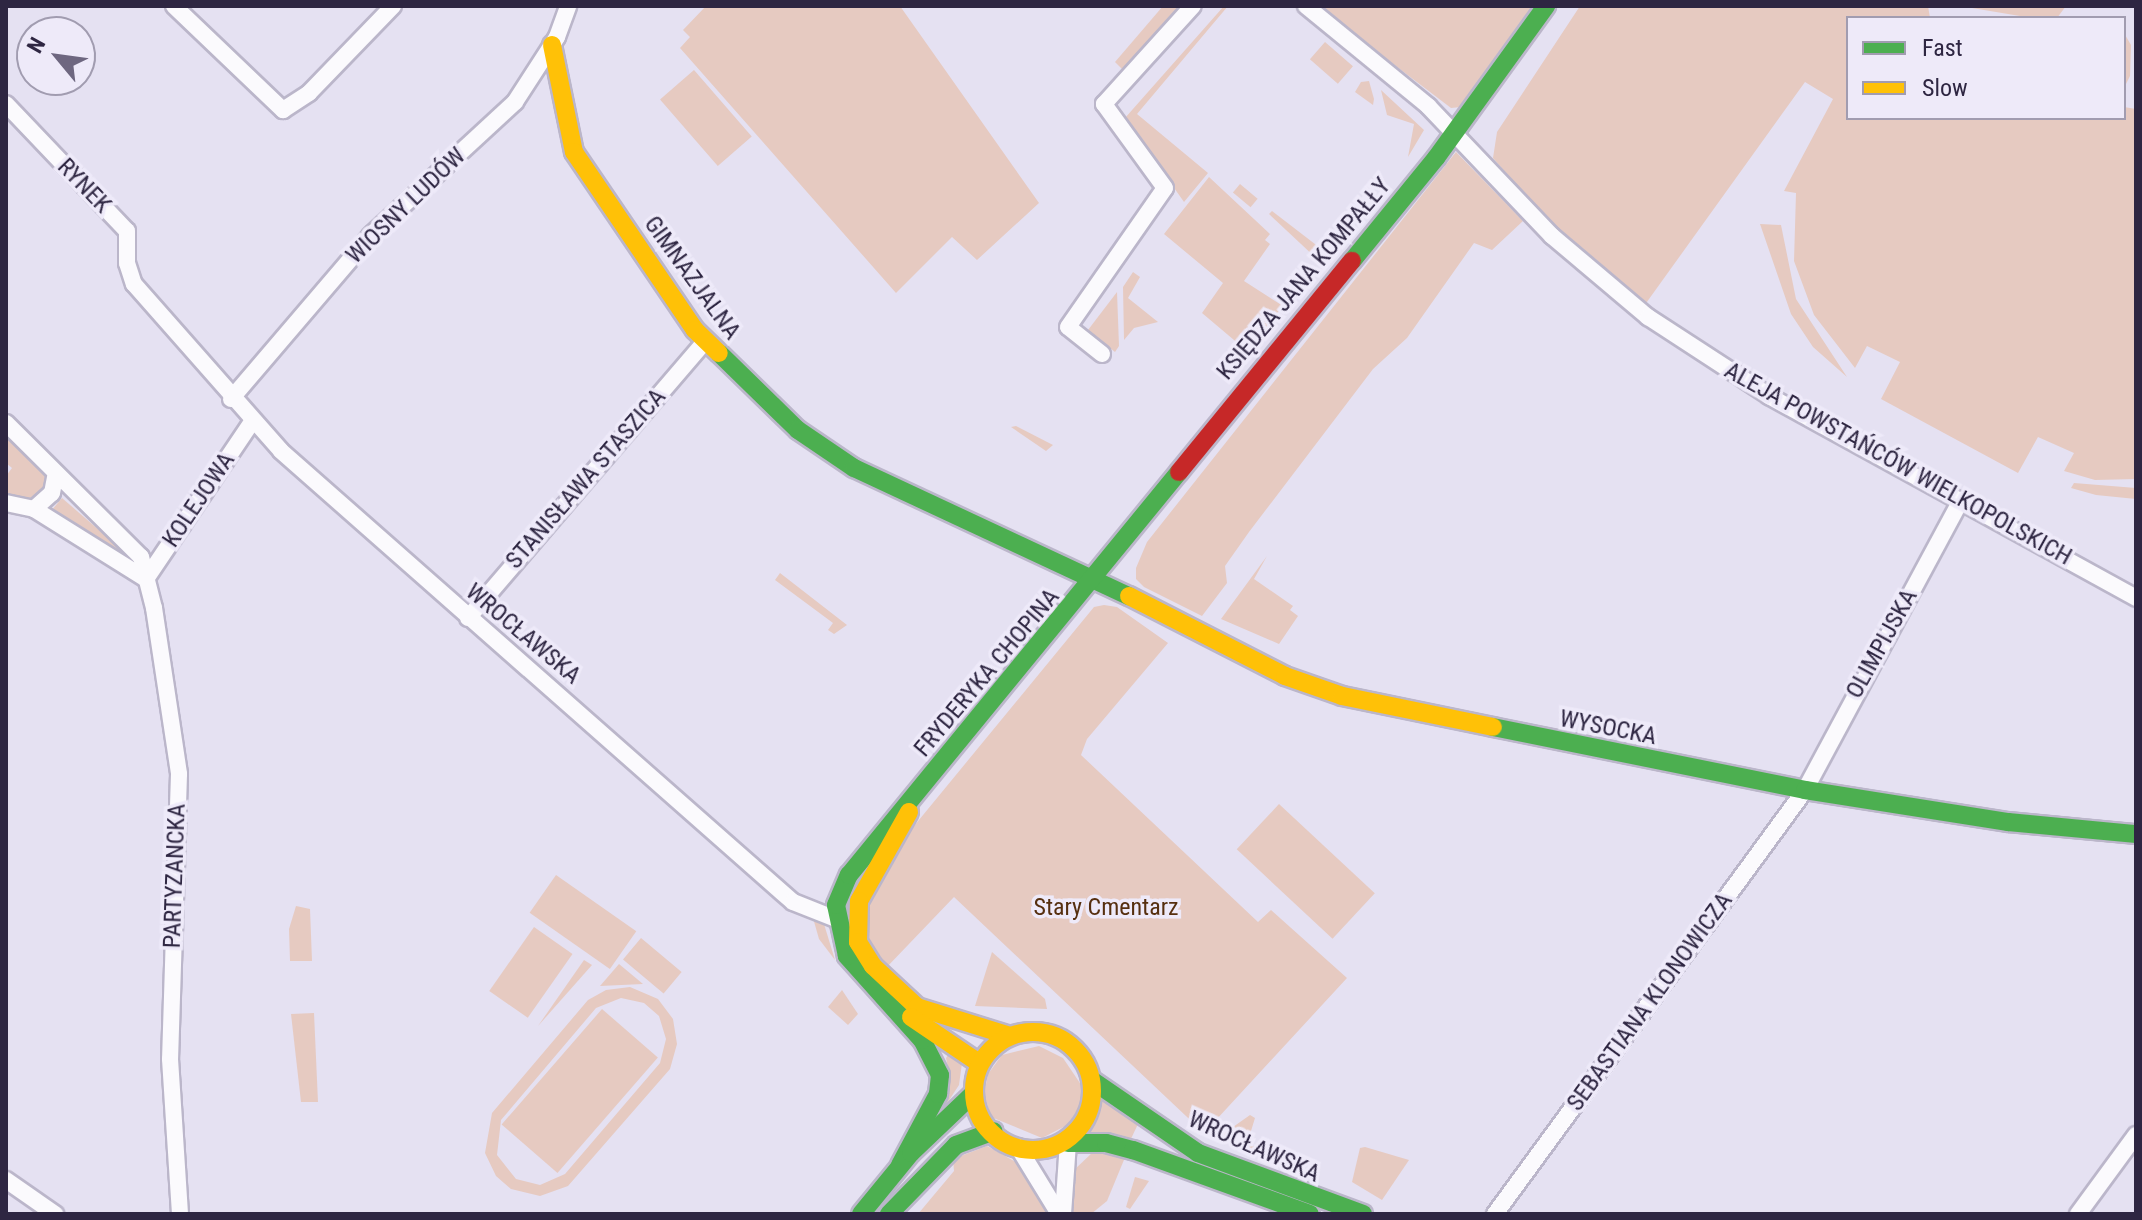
<!DOCTYPE html>
<html>
<head>
<meta charset="utf-8">
<style>
	body { margin:0 }
	#map { position:relative; width:2142px; height:1220px; overflow:hidden; background:#e5e1f2; font-family:"Roboto Condensed",sans-serif }
	div>[style] { position:absolute }
	[style*='--x'] { left:calc(var(--x)*1px); top:calc(var(--y)*1px); width:calc(var(--w)*1px); rotate:calc(var(--a)*1deg) }
	.green>* { inset:0; background:#e6cac1; transform-origin:0 0 }
	.roads { filter:drop-shadow(2px 0 #bbb6ca) drop-shadow(-2px 0 #bbb6ca) drop-shadow(0 2px #bbb6ca) drop-shadow(0 -2px #bbb6ca) }
	.street>* { height:16px; margin:-8px; padding:0 8px; transform-origin:8px; border-radius:8px; background:#fbfafd }
	.fast>* { height:18px; margin:-9px; padding:0 9px; transform-origin:9px; border-radius:9px; background:#4caf50 }
	.slow>* { height:18px; margin:-9px; padding:0 9px; transform-origin:9px; border-radius:9px; background:#ffc107 }
	.slow>.ring { margin:-9px; padding:0; box-sizing:content-box; background:none; border:18px solid #ffc107; border-radius:50% }
	.jam>* { height:18px; margin:-9px; padding:0 9px; transform-origin:9px; border-radius:9px; background:#c62828 }
	span { translate:-50% -50%; white-space:nowrap; text-align:center; line-height:1.15; -webkit-text-stroke:7px #eeeaf9; paint-order:stroke }
	.street-label { font-size:24px; color:#2e2642 }
	.park-label { font-size:24px; color:#562f0f }
	.frame { position:absolute; inset:0; border:8px solid #2e2642; pointer-events:none }
	.legend { position:absolute; left:1846px; top:16px; width:280px; height:104px; box-sizing:border-box; background:#eeeaf9; border:2px solid #a19cb0; margin:0; padding:10px 14px; list-style:none; font-size:24px; color:#2e2642 }
	.legend li { display:flex; align-items:center; gap:16px; height:40px }
	.legend b { width:40px; border:2px solid #a19cb0 }
	.north { position:absolute; left:16px; top:16px; width:80px; height:80px; box-sizing:border-box; background:#eeeaf9; border:2px solid #a19cb0; border-radius:50%; rotate:299deg; font-size:22px; font-weight:700; line-height:32px; text-align:center; color:#2e2642 }
	.north::after { content:''; display:block; margin:auto; width:28px; height:36px; background:#6e6780; clip-path:polygon(50% 0,100% 100%,50% 72%,0 100%) }
</style>
</head>
<body>
<div id="map">
	<div class="green">
		<i style="clip-path:polygon(706px 6px,900px 6px,1039px 203px,977px 260px,952px 237px,896px 293px,680px 48px,690px 37px,683px 30px)"></i>
		<i style="clip-path:polygon(1163px 6px,1184px 6px,1122px 69px,1115px 62px)"></i>
		<i style="clip-path:polygon(1224px 6px,1228px 6px,1137px 114px,1208px 173px,1184px 202px,1125px 118px)"></i>
		<i style="clip-path:polygon(1317px 6px,1533px 6px,1461px 107px,1451px 108px)"></i>
		<i style="clip-path:polygon(1580px 6px,1928px 6px,1930px 18px,1848px 18px,1848px 118px,2124px 118px,2124px 107px,2136px 109px,2136px 479px,2095px 480px,2064px 471px,2074px 453px,2038px 437px,2018px 473px,1881px 399px,1900px 362px,1867px 346px,1855px 368px,1814px 315px,1794px 261px,1796px 193px,1784px 191px,1833px 99px,1805px 82px,1644px 306px,1555px 230px,1493px 158px,1497px 132px)"></i>
		<i style="clip-path:polygon(1960px 6px,2066px 6px,2057px 18px,2032px 18px)"></i>
		<i style="clip-path:polygon(2124px 33px,2131px 45px,2130px 76px,2124px 88px)"></i>
		<i style="left:1325px;top:42px;width:37px;height:23px;rotate:41deg"></i>
		<i style="left:694px;top:70px;width:88px;height:45px;rotate:49deg"></i>
		<i style="clip-path:polygon(1369px 81px,1374px 99px,1373px 105px,1355px 92px,1361px 82px)"></i>
		<i style="clip-path:polygon(1381px 90px,1424px 130px,1408px 157px,1414px 124px,1387px 115px)"></i>
		<i style="clip-path:polygon(1456px 152px,1523px 221px,1492px 250px,1474px 243px,1407px 338px,1373px 369px,1249px 532px,1225px 566px,1227px 583px,1202px 616px,1144px 587px,1136px 579px,1136px 568px,1147px 542px)"></i>
		<i style="clip-path:polygon(1209px 177px,1270px 234px,1265px 240px,1270px 244px,1244px 281px,1283px 306px,1247px 351px,1202px 313px,1223px 283px,1164px 234px)"></i>
		<i style="left:1240px;top:184px;width:23px;height:11px;rotate:40deg"></i>
		<i style="clip-path:polygon(1272px 211px,1324px 251px,1317px 259px,1269px 214px)"></i>
		<i style="clip-path:polygon(1760px 224px,1781px 225px,1796px 299px,1847px 377px,1813px 347px,1791px 314px)"></i>
		<i style="clip-path:polygon(1133px 272px,1140px 277px,1128px 298px,1158px 322px,1134px 328px,1124px 340px,1123px 287px)"></i>
		<i style="clip-path:polygon(1117px 292px,1119px 346px,1115px 352px,1088px 330px)"></i>
		<i style="clip-path:polygon(1016px 426px,1053px 445px,1046px 451px,1011px 427px)"></i>
		<i style="clip-path:polygon(6px 433px,47px 478px,47px 487px,31px 502px,6px 496px,6px 476px,12px 468px,6px 463px)"></i>
		<i style="clip-path:polygon(2074px 483px,2136px 488px,2136px 499px,2096px 495px,2071px 488px)"></i>
		<i style="clip-path:polygon(62px 498px,137px 563px,138px 566px,51px 511px)"></i>
		<i style="clip-path:polygon(1267px 556px,1254px 579px,1293px 606px,1290px 610px,1298px 616px,1279px 644px,1221px 619px)"></i>
		<i style="clip-path:polygon(780px 573px,847px 625px,834px 634px,828px 630px,833px 623px,775px 580px)"></i>
		<i style="clip-path:polygon(1104px 605px,1117px 607px,1168px 643px,1087px 739px,1081px 755px,1258px 922px,1271px 910px,1347px 978px,1204px 1133px,954px 897px,885px 969px,864px 939px,863px 910px,891px 854px,1094px 607px)"></i>
		<i style="left:1279px;top:804px;width:131px;height:62px;rotate:43deg"></i>
		<i style="left:556px;top:875px;width:98px;height:46px;rotate:35deg"></i>
		<i style="clip-path:polygon(296px 906px,310px 909px,312px 961px,290px 961px,289px 929px)"></i>
		<i style="clip-path:polygon(813px 918px,824px 924px,835px 960px,819px 939px)"></i>
		<i style="left:534px;top:927px;width:47px;height:78px;rotate:35deg"></i>
		<i style="left:641px;top:938px;width:53px;height:28px;rotate:40deg"></i>
		<i style="clip-path:polygon(992px 952px,1045px 999px,1047px 1009px,975px 1006px)"></i>
		<i style="clip-path:polygon(584px 960px,592px 965px,538px 1026px)"></i>
		<i style="clip-path:polygon(619px 964px,643px 984px,600px 986px)"></i>
		<i style="clip-path:polygon(evenodd,630px 987px,658px 999px,673px 1019px,677px 1044px,670px 1069px,568px 1186px,540px 1196px,511px 1189px,496px 1176px,485px 1153px,492px 1113px,588px 1000px,606px 990px,630px 987px,621px 998px,644px 1003px,659px 1016px,666px 1039px,660px 1063px,565px 1174px,540px 1185px,516px 1179px,497px 1155px,501px 1120px,596px 1008px,621px 998px)"></i>
		<i style="clip-path:polygon(842px 990px,858px 1014px,848px 1025px,828px 1007px)"></i>
		<i style="left:602px;top:1009px;width:74px;height:153px;rotate:41deg"></i>
		<i style="clip-path:polygon(314px 1013px,318px 1102px,301px 1102px,291px 1014px)"></i>
		<i style="clip-path:polygon(1039px 1046px,1063px 1058px,1088px 1095px,1075px 1121px,1042px 1138px,991px 1117px,984px 1094px,988px 1074px,1002px 1055px)"></i>
		<i style="clip-path:polygon(951px 1051px,962px 1063px,959px 1085px,938px 1117px,949px 1072px,946px 1058px)"></i>
		<i style="clip-path:polygon(1102px 1099px,1138px 1124px,1129px 1143px,1083px 1134px)"></i>
		<i style="clip-path:polygon(1250px 1115px,1255px 1118px,1247px 1144px,1321px 1168px,1216px 1139px)"></i>
		<i style="clip-path:polygon(987px 1146px,1021px 1165px,1049px 1214px,918px 1214px,954px 1171px,953px 1159px)"></i>
		<i style="clip-path:polygon(1365px 1147px,1409px 1160px,1382px 1200px,1352px 1182px,1360px 1148px)"></i>
		<i style="clip-path:polygon(1093px 1152px,1126px 1155px,1107px 1201px,1091px 1214px,1072px 1214px,1073px 1171px)"></i>
		<i style="clip-path:polygon(1135px 1177px,1149px 1181px,1130px 1209px,1126px 1207px)"></i>
	</div>
	<div class="roads">
		<div class="street">
			<i style="--x:174;--y:6;--w:151;--a:43.7"></i>
			<i style="--x:283;--y:110;--w:31;--a:-33"></i>
			<i style="--x:309;--y:93;--w:121;--a:-46"></i>
			<i style="--x:1306;--y:6;--w:158;--a:39.3"></i>
			<i style="--x:1428;--y:106;--w:180;--a:46.4"></i>
			<i style="--x:1552;--y:236;--w:126;--a:40.2"></i>
			<i style="--x:1648;--y:317;--w:145;--a:33.1"></i>
			<i style="--x:1769;--y:396;--w:419;--a:28.8"></i>
			<i style="--x:6;--y:104;--w:175;--a:46.4"></i>
			<i style="--x:127;--y:231;--w:32;--a:90"></i>
			<i style="--x:127;--y:263;--w:22;--a:72"></i>
			<i style="--x:134;--y:284;--w:222;--a:48.6"></i>
			<i style="--x:281;--y:451;--w:682;--a:41.38"></i>
			<i style="--x:793;--y:902;--w:46;--a:21.6"></i>
			<i style="--x:1102;--y:354;--w:43;--a:-141.5"></i>
			<i style="--x:1068;--y:327;--w:169;--a:-55.1"></i>
			<i style="--x:1165;--y:188;--w:104;--a:-126"></i>
			<i style="--x:1104;--y:104;--w:132;--a:-47.8"></i>
			<i style="--x:231;--y:399;--w:216;--a:-49.5"></i>
			<i style="--x:371;--y:235;--w:196;--a:-42.7"></i>
			<i style="--x:515;--y:102;--w:77;--a:-57.1"></i>
			<i style="--x:557;--y:37;--w:33;--a:-70"></i>
			<i style="--x:6;--y:423;--w:190;--a:44.8"></i>
			<i style="--x:141;--y:557;--w:53;--a:75.7"></i>
			<i style="--x:154;--y:608;--w:168;--a:81.4"></i>
			<i style="--x:179;--y:774;--w:285;--a:91.8"></i>
			<i style="--x:170;--y:1059;--w:155;--a:86.3"></i>
			<i style="--x:6;--y:503;--w:29;--a:12"></i>
			<i style="--x:34;--y:509;--w:132;--a:32"></i>
			<i style="--x:34;--y:509;--w:24;--a:-42"></i>
			<i style="--x:52;--y:493;--w:16;--a:-79"></i>
			<i style="--x:146;--y:579;--w:189;--a:-56"></i>
			<i style="--x:468;--y:618;--w:365;--a:-49.4"></i>
			<i style="--x:1018;--y:1147;--w:79;--a:58.5"></i>
			<i style="--x:6;--y:1180;--w:60;--a:34.8"></i>
			<i style="--x:1063;--y:1214;--w:71;--a:-86"></i>
			<i style="--x:1495;--y:1214;--w:525;--a:-53.83"></i>
			<i style="--x:1805;--y:790;--w:329;--a:-61.7"></i>
			<i style="--x:2078;--y:1214;--w:98;--a:-53.7"></i>
		</div>
		<div class="fast">
			<i style="--x:1352;--y:261;--w:133;--a:-50.8"></i>
			<i style="--x:1436;--y:158;--w:188;--a:-54.1"></i>
			<i style="--x:719;--y:353;--w:110;--a:44.3"></i>
			<i style="--x:798;--y:430;--w:68;--a:34.2"></i>
			<i style="--x:854;--y:468;--w:303;--a:25"></i>
			<i style="--x:1493;--y:727;--w:318;--a:11.4"></i>
			<i style="--x:1805;--y:790;--w:206;--a:9"></i>
			<i style="--x:2008;--y:822;--w:129;--a:5.4"></i>
			<i style="--x:1093;--y:1081;--w:127;--a:34.4"></i>
			<i style="--x:1198;--y:1153;--w:176;--a:20.3"></i>
			<i style="--x:1068;--y:1143;--w:38;--a:0"></i>
			<i style="--x:1106;--y:1143;--w:28;--a:15"></i>
			<i style="--x:1133;--y:1150;--w:188;--a:19.9"></i>
			<i style="--x:900;--y:1165;--w:81;--a:-61.8"></i>
			<i style="--x:938;--y:1094;--w:19;--a:-84"></i>
			<i style="--x:940;--y:1075;--w:39;--a:-117"></i>
			<i style="--x:922;--y:1040;--w:113;--a:-131.8"></i>
			<i style="--x:847;--y:956;--w:52;--a:-102.2"></i>
			<i style="--x:836;--y:905;--w:33;--a:-67"></i>
			<i style="--x:849;--y:875;--w:521;--a:-50.69"></i>
			<i style="--x:861;--y:1214;--w:79;--a:-50.7"></i>
			<i style="--x:911;--y:1153;--w:84;--a:-43.6"></i>
			<i style="--x:889;--y:1214;--w:96;--a:-45.8"></i>
			<i style="--x:956;--y:1145;--w:40;--a:-20.2"></i>
		</div>
		<div class="slow">
			<i style="--x:552;--y:45;--w:109;--a:78.4"></i>
			<i style="--x:574;--y:152;--w:215;--a:55.8"></i>
			<i style="--x:695;--y:330;--w:33;--a:44"></i>
			<i style="--x:1129;--y:596;--w:175;--a:27.1"></i>
			<i style="--x:1285;--y:676;--w:60;--a:19.3"></i>
			<i style="--x:1342;--y:696;--w:154;--a:11.6"></i>
			<i style="--x:909;--y:812;--w:102;--a:119.3"></i>
			<i style="--x:859;--y:901;--w:41;--a:91.4"></i>
			<i style="--x:858;--y:942;--w:28;--a:58"></i>
			<i style="--x:873;--y:966;--w:60;--a:43"></i>
			<i style="--x:917;--y:1007;--w:97;--a:17.3"></i>
			<i style="--x:911;--y:1017;--w:82;--a:34.1"></i>
			<i class="ring" style="left:974px;top:1032px;width:100px;height:100px"></i>
		</div>
		<div class="jam">
			<i style="--x:1179;--y:472;--w:273;--a:-50.7"></i>
		</div>
	</div>
	<div class="street-label">
		<span style="left:84px;top:186px;rotate:46deg">RYNEK</span>
		<span style="left:406px;top:206px;rotate:-44deg">WIOSNY LUDÓW</span>
		<span style="left:692px;top:278px;rotate:54deg">GIMNAZJALNA</span>
		<span style="left:1304px;top:279px;rotate:-50deg">KSIĘDZA JANA KOMPAŁŁY</span>
		<span style="left:1898px;top:464px;rotate:29deg">ALEJA POWSTAŃCÓW WIELKOPOLSKICH</span>
		<span style="left:586px;top:479px;rotate:-49deg">STANISŁAWA STASZICA</span>
		<span style="left:199px;top:500px;rotate:-56deg">KOLEJOWA</span>
		<span style="left:523px;top:634px;rotate:40deg">WROCŁAWSKA</span>
		<span style="left:1882px;top:644px;rotate:-61deg">OLIMPIJSKA</span>
		<span style="left:987px;top:673px;rotate:-50deg">FRYDERYKA CHOPINA</span>
		<span style="left:1608px;top:728px;rotate:11deg">WYSOCKA</span>
		<span style="left:175px;top:876px;rotate:-88deg">PARTYZANCKA</span>
		<span style="left:1650px;top:1002px;rotate:-54deg">SEBASTIANA KLONOWICZA</span>
		<span style="left:1254px;top:1147px;rotate:24deg">WROCŁAWSKA</span>
	</div>
	<div class="park-label">
		<span style="left:1106px;top:908px">Stary Cmentarz</span>
	</div>
	<div class="frame"></div>
	<ul class="legend">
	<li><b style="height:10px;background:#4caf50"></b>Fast</li>
	<li><b style="height:10px;background:#ffc107"></b>Slow</li>
	</ul>
	<div class="north">N</div>
</div>
</body>
</html>
